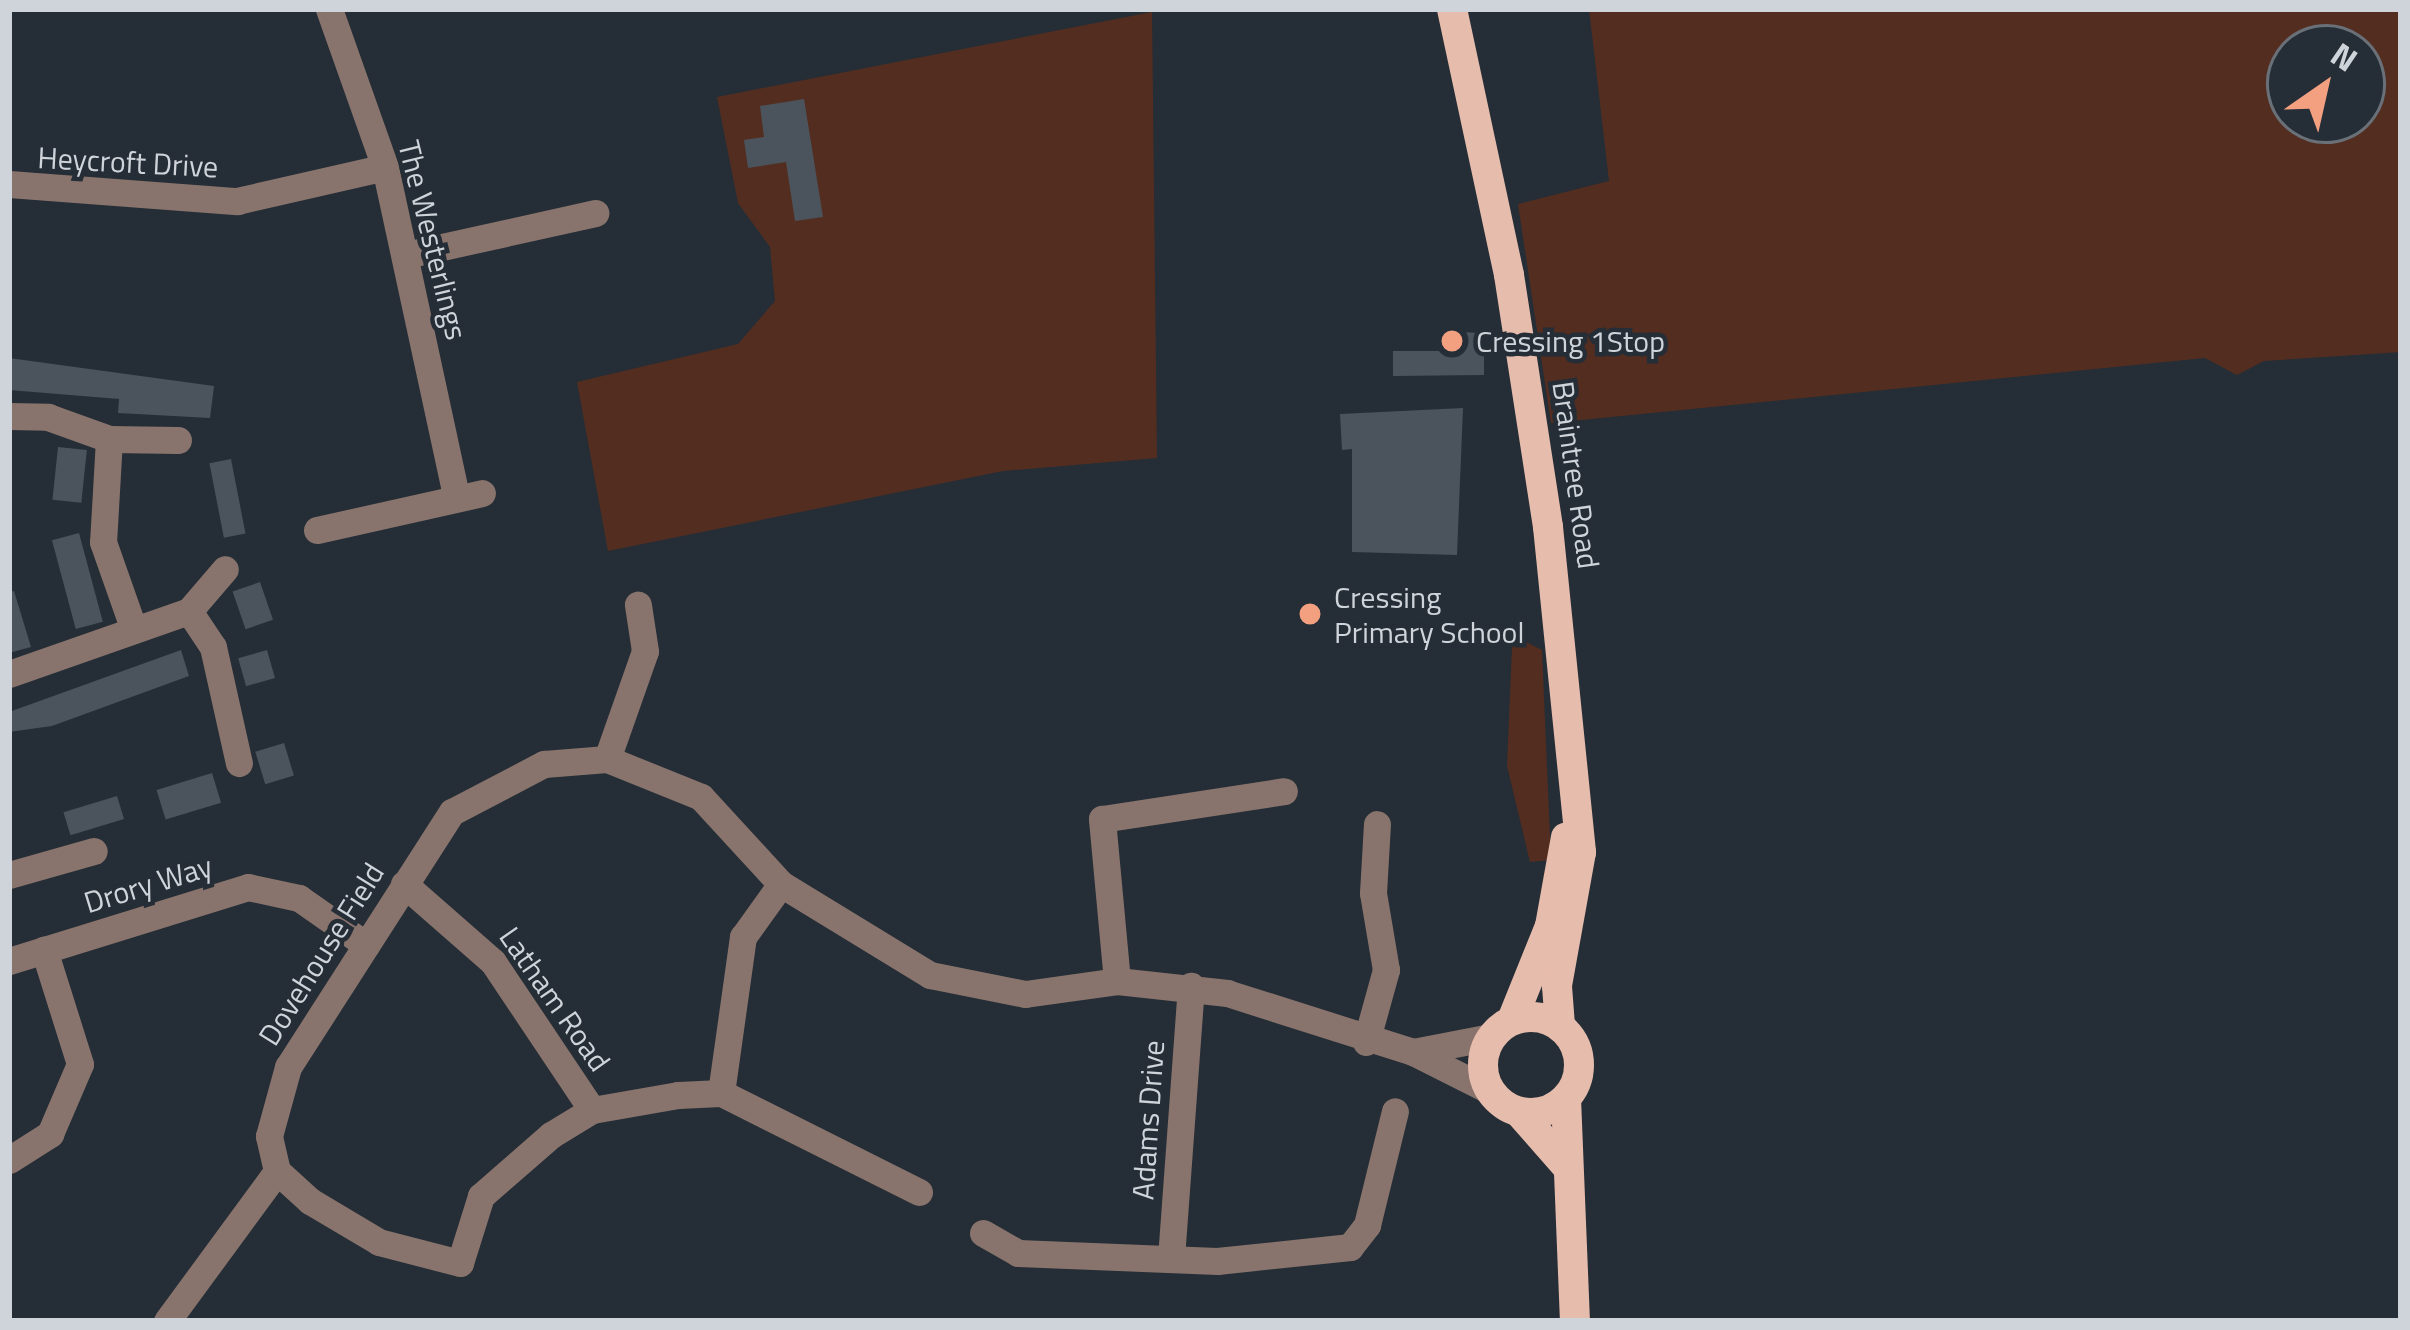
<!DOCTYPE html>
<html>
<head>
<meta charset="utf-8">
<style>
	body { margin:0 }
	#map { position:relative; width:2410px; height:1330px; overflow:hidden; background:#252d36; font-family:"Titillium Web",sans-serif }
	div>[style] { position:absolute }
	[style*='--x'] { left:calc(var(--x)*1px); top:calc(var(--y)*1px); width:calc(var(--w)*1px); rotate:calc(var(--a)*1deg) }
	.green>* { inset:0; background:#532e20 }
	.building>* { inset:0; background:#4b545d; transform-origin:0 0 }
	.minor>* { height:27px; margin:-13.5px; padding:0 13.5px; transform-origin:13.5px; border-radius:13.5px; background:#88746c }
	.major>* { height:30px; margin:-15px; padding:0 15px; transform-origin:15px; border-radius:15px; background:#e6bcac }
	.major>.ring { margin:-15px; padding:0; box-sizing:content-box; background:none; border:30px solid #e6bcac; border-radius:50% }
	.dots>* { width:33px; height:33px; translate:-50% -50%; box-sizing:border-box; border:6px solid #252d36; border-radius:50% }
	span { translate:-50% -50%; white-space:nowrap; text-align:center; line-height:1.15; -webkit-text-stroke:9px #252d36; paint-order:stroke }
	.street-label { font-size:30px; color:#ced4da }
	.poi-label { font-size:30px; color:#ced4da }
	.left { translate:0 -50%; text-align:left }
	.frame { position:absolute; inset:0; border:12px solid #ced4da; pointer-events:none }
	.north { position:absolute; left:2266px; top:24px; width:120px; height:120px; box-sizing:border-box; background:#252d36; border:3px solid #697078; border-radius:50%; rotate:34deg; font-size:33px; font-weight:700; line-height:48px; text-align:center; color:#ced4da }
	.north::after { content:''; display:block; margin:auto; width:42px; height:54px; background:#f2a080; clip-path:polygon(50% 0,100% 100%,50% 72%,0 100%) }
</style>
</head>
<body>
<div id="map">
	<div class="green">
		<i style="clip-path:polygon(evenodd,1589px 9px,2401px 9px,2401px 352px,2264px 361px,2237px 375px,2205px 358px,1551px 423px,1518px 204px,1609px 181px,1589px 9px,2290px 48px,2362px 48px,2362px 120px,2290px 120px,2290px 48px)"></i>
		<i style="clip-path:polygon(1152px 12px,1157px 458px,1003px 471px,608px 551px,577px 382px,738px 344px,775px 301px,770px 247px,738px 203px,717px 97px)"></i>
		<i style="clip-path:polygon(1524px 641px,1542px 650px,1551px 860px,1530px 862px,1507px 766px,1512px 647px)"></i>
	</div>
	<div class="building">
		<i style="clip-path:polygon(804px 99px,823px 217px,795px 221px,786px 162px,748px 168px,744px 140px,764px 137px,760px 106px)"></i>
		<i style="clip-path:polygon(1456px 332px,1484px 333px,1484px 375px,1393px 376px,1393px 351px,1456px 351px)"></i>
		<i style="clip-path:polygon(9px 358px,214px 386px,210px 418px,118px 413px,119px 399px,9px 390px)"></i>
		<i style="clip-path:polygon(1463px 408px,1457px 555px,1352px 552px,1352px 449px,1342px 450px,1340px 414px)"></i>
		<i style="left:58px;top:447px;width:29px;height:53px;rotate:6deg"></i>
		<i style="left:231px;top:459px;width:76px;height:22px;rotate:79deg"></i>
		<i style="left:79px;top:533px;width:92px;height:28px;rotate:75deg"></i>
		<i style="left:260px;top:582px;width:40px;height:29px;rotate:71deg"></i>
		<i style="clip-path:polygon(14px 591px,31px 647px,9px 653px,9px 592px)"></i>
		<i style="clip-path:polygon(181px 650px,189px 676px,52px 726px,9px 732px,9px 712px)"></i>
		<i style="left:267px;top:650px;width:29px;height:30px;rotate:74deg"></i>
		<i style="left:284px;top:743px;width:34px;height:30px;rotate:73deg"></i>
		<i style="left:212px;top:773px;width:31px;height:58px;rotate:73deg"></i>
		<i style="left:117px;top:796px;width:24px;height:56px;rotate:73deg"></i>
	</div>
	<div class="minor">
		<i style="--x:329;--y:9;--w:168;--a:70.5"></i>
		<i style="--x:385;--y:167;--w:332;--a:77.8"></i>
		<i style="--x:9;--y:184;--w:229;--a:4.3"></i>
		<i style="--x:237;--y:201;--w:152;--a:-12.9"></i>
		<i style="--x:406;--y:255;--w:194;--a:-12.5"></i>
		<i style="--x:9;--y:416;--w:39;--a:1"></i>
		<i style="--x:48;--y:417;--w:65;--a:19.8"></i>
		<i style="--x:109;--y:439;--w:69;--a:0.8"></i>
		<i style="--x:109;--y:439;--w:103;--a:93.3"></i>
		<i style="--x:103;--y:542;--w:93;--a:70.6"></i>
		<i style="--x:317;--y:530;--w:169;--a:-12.6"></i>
		<i style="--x:189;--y:611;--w:43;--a:56.3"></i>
		<i style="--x:213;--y:647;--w:119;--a:77.4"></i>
		<i style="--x:9;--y:674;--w:191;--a:-19.3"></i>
		<i style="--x:189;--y:611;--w:55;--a:-49.4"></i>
		<i style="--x:607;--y:759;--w:114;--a:-70.6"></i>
		<i style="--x:645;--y:651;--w:47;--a:-98.7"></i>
		<i style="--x:9;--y:875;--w:88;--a:-15.8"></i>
		<i style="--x:404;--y:884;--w:118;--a:41.2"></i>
		<i style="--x:493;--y:962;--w:178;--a:56.2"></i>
		<i style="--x:9;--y:961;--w:250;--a:-17.2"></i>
		<i style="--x:248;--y:887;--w:52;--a:12.2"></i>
		<i style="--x:299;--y:898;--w:82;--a:35"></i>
		<i style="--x:1117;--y:981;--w:163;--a:-95.3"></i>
		<i style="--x:1102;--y:819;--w:184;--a:-8.7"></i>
		<i style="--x:1366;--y:1042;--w:75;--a:-74.5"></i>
		<i style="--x:1386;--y:970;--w:78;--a:-99.6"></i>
		<i style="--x:1373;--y:893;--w:69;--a:-86.7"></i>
		<i style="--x:1413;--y:1052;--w:79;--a:-10.9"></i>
		<i style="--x:721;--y:1093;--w:158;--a:-82"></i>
		<i style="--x:743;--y:937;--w:65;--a:-54.4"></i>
		<i style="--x:9;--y:1160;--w:49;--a:-32.4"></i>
		<i style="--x:50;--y:1134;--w:76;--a:-66.8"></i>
		<i style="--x:80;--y:1064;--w:120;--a:-107.5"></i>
		<i style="--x:919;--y:1192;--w:221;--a:-153.4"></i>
		<i style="--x:721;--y:1093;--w:43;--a:177.3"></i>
		<i style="--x:678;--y:1095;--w:87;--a:170.1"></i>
		<i style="--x:592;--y:1110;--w:48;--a:148.6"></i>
		<i style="--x:551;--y:1135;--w:93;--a:138.9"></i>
		<i style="--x:481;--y:1196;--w:70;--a:107.4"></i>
		<i style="--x:460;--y:1263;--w:84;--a:-165.5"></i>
		<i style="--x:379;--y:1242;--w:80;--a:-149.3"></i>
		<i style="--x:310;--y:1201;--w:45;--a:-137.7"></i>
		<i style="--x:277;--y:1171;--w:36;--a:-103"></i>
		<i style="--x:269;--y:1136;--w:72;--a:-74.6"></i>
		<i style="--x:288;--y:1067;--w:303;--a:-57.3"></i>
		<i style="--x:452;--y:812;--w:104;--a:-27.6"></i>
		<i style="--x:544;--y:764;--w:63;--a:-4.5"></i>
		<i style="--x:607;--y:759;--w:101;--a:22"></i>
		<i style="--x:701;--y:797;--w:118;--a:47.4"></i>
		<i style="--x:781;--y:884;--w:175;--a:31.4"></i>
		<i style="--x:930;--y:975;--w:97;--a:11.3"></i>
		<i style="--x:1025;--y:994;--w:93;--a:-8"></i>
		<i style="--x:1117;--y:981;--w:111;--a:6.2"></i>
		<i style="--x:1227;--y:993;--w:195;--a:17.6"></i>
		<i style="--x:1413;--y:1052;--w:85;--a:26.6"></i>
		<i style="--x:983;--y:1233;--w:40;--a:29.7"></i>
		<i style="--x:1018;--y:1253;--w:199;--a:2.3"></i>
		<i style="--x:1217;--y:1261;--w:134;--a:-6"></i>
		<i style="--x:1350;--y:1247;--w:28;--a:-52"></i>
		<i style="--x:1367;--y:1225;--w:117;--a:-76.2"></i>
		<i style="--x:1171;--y:1258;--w:273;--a:-85.8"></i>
		<i style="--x:167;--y:1321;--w:186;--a:-53.7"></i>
	</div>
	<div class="major">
		<i style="--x:1452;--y:9;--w:272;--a:77.9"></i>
		<i style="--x:1509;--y:275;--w:255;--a:81.2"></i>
		<i style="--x:1548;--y:527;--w:327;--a:84.2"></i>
		<i style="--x:1581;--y:852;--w:136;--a:100.2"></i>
		<i style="--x:1557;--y:986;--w:40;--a:85.7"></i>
		<i class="ring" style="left:1483px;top:1017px;width:66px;height:66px"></i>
		<i style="--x:1512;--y:1020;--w:101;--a:-68"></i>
		<i style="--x:1550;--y:926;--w:90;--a:-79.8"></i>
		<i style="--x:1566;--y:1098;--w:223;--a:87.7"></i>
		<i style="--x:1519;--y:1112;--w:74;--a:48.8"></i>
	</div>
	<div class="dots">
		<i style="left:1452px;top:341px;background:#f2a080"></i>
		<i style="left:1310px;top:614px;background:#f2a080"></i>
	</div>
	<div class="street-label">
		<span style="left:128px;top:162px;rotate:3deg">Heycroft Drive</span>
		<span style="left:433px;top:240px;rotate:76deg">The Westerlings</span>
		<span style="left:1576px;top:475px;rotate:82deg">Braintree Road</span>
		<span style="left:148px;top:884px;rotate:-17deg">Drory Way</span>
		<span style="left:321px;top:954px;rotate:-58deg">Dovehouse Field</span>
		<span style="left:555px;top:999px;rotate:55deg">Latham Road</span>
		<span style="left:1148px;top:1120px;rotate:-86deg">Adams Drive</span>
	</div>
	<div class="poi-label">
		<span class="left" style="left:1476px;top:341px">Cressing 1Stop</span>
		<span class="left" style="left:1334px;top:614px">Cressing<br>Primary School</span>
	</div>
	<div class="frame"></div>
	<div class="north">N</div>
</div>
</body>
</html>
